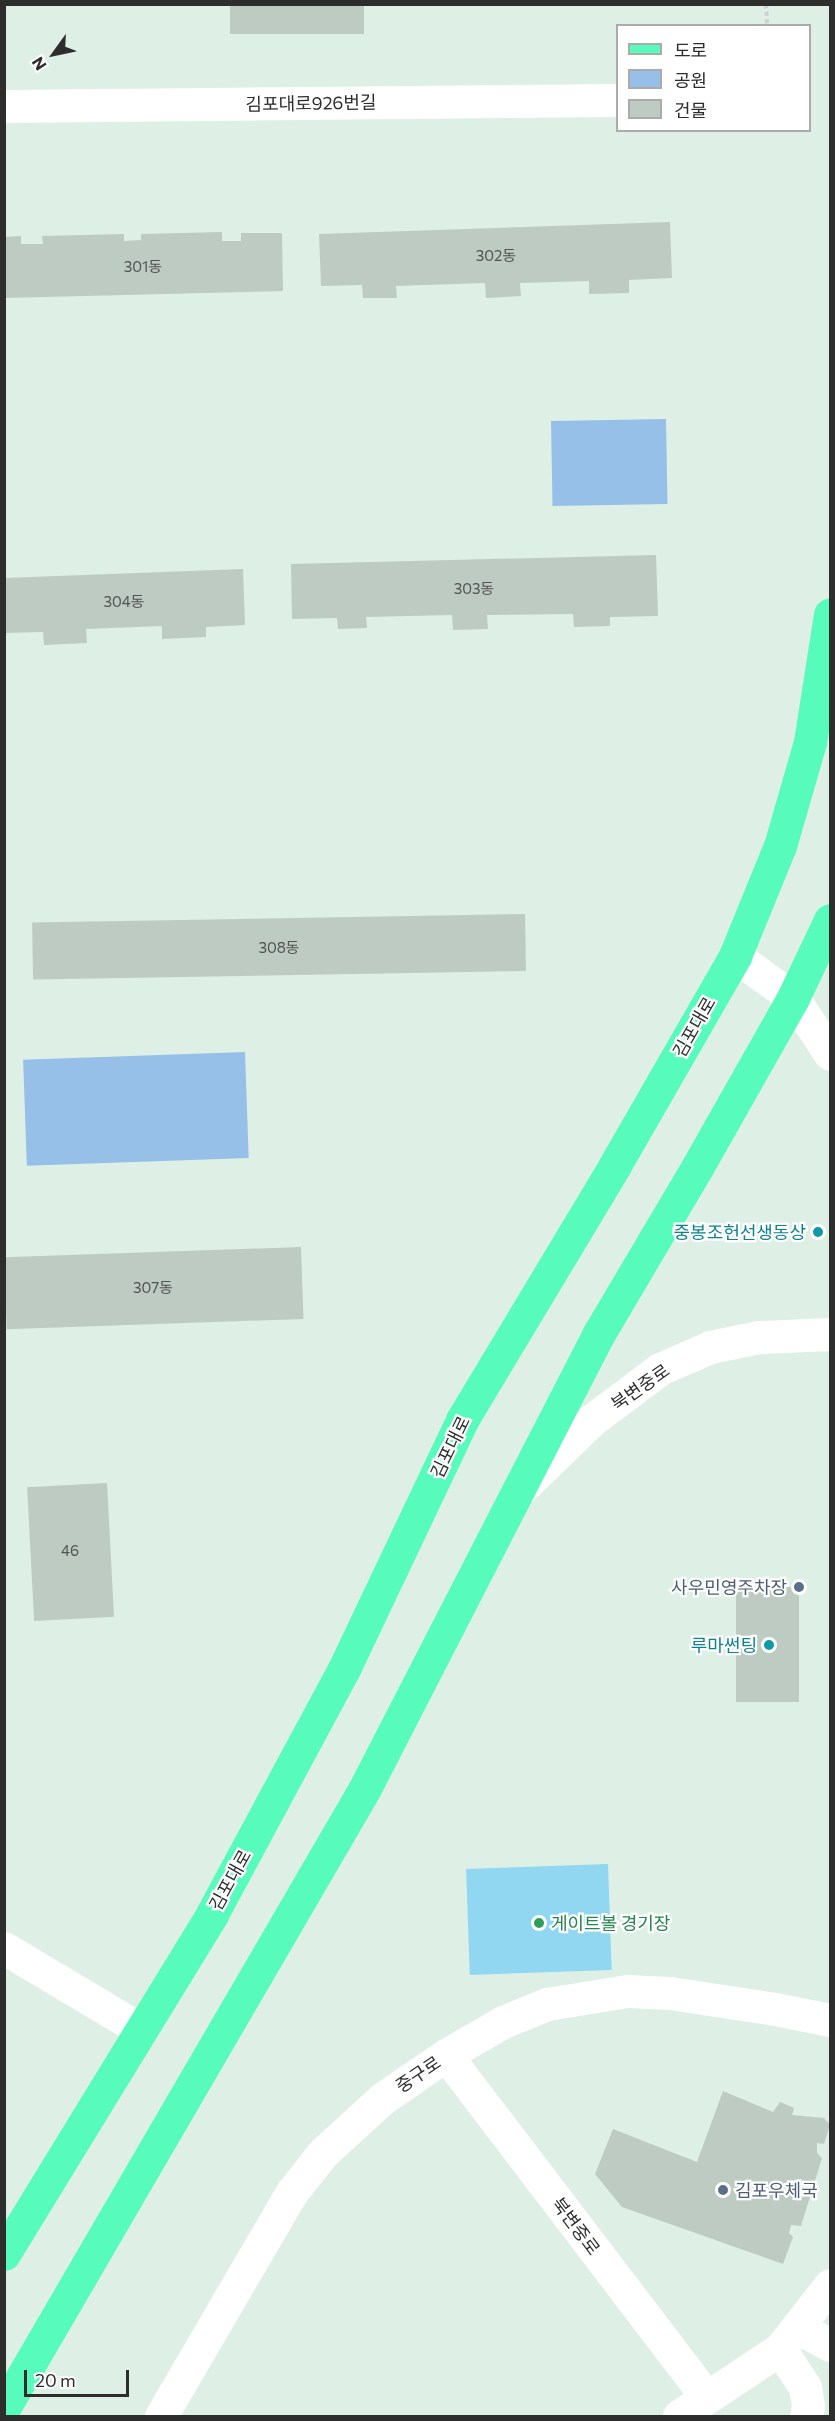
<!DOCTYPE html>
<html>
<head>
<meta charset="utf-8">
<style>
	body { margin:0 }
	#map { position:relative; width:835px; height:2421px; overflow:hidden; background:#deefe5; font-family:Commissioner,"Noto Sans KR",sans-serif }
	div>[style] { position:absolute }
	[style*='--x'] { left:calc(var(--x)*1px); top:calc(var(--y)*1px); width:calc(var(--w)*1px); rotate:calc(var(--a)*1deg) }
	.green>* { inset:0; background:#97c0e9; transform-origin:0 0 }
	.pitch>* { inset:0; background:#92d7f1; transform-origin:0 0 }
	.building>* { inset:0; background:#becbc3; transform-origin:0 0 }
	.path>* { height:4px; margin-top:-2px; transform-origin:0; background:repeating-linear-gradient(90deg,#d1d1d1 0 4.5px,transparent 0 7.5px) }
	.minor>* { height:33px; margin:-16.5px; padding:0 16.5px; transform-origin:16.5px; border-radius:16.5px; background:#fff }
	.major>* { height:33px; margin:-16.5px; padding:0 16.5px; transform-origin:16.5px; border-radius:16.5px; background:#57fbbc }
	.dots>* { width:16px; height:16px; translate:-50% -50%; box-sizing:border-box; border:3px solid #fff; border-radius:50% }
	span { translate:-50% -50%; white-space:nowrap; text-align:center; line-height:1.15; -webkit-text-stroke:4.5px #fff; paint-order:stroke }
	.number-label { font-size:15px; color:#515452 }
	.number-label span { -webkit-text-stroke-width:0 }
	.street-label { font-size:18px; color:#2d2d2d }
	.culture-label { font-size:18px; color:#0d838f }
	.right { translate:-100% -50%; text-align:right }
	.service-label { font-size:18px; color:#4e5e75 }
	.left { translate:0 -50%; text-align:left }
	.leisure-label { font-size:18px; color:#27864d }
	.frame { position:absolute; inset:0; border:6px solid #2d2d2d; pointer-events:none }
	.legend { position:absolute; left:616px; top:24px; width:195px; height:108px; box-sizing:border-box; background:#fff; border:2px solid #ababab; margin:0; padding:8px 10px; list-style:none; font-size:18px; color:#2d2d2d }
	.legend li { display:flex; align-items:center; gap:12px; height:30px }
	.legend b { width:30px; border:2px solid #ababab }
	.north { position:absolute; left:24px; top:24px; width:60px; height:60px; -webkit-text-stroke:4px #fff; paint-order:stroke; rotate:237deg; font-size:16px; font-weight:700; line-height:24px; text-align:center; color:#2d2d2d }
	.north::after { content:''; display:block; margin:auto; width:21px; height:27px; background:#2d2d2d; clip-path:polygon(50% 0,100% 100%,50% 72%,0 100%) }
	.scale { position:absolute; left:24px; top:2370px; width:105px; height:27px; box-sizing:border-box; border:3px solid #2d2d2d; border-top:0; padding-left:8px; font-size:18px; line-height:21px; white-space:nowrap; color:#2d2d2d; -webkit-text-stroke:4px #fff; paint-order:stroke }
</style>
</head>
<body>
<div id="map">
	<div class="green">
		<i style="left:666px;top:419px;width:85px;height:115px;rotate:89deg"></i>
		<i style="left:245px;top:1052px;width:106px;height:222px;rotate:88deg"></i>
	</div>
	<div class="pitch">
		<i style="left:608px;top:1864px;width:106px;height:142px;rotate:88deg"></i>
	</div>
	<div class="building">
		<i style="left:230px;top:4px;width:134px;height:30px"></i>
		<i style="clip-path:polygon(670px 222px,672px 278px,629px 280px,629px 293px,589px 294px,589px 281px,520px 283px,521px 296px,486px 298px,485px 283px,396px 286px,397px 298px,363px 298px,362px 285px,321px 286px,319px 234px)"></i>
		<i style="clip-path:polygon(222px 232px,222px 241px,241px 241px,241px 233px,282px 233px,283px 291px,4px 298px,4px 237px,21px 236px,21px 244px,43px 244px,42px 236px,124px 234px,124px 241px,141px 240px,141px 234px)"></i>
		<i style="clip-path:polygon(656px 555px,658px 616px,610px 617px,610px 626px,574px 627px,573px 614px,487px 615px,488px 629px,453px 630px,452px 615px,366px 617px,367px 628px,338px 629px,337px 618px,292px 619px,291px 564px)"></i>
		<i style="clip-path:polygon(243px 569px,245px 625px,206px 627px,206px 637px,162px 639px,162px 626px,86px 629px,87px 643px,44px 645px,43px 632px,4px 633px,4px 578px)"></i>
		<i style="left:525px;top:914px;width:57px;height:493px;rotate:89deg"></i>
		<i style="left:301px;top:1247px;width:72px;height:297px;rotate:88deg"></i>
		<i style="left:107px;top:1483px;width:134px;height:80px;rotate:87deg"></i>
		<i style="left:799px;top:1587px;width:115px;height:63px;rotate:90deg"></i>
		<i style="clip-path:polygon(723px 2091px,773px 2112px,780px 2102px,794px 2108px,792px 2115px,824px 2118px,830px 2125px,824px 2144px,817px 2143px,817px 2153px,822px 2158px,801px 2226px,791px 2225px,789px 2233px,793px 2237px,783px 2264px,622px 2207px,595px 2174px,613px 2129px,697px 2162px)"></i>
	</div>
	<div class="path">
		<i style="--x:766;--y:4;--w:22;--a:87"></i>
	</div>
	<div class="minor">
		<i style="--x:4;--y:106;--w:614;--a:-0.56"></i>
		<i style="--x:735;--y:956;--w:72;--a:35.9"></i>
		<i style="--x:793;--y:998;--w:67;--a:56.5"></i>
		<i style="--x:522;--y:1488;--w:98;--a:-44.2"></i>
		<i style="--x:592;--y:1420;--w:85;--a:-36.9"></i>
		<i style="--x:660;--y:1369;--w:55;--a:-23.7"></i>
		<i style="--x:710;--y:1347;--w:50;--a:-11.5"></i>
		<i style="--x:759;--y:1337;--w:71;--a:-2.4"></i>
		<i style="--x:4;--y:1948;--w:158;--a:30.8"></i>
		<i style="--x:446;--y:2055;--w:430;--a:52.7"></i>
		<i style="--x:799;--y:2328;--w:35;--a:29"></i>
		<i style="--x:780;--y:2349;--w:45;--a:56.7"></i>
		<i style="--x:805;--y:2387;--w:19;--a:81"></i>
		<i style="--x:808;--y:2406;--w:10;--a:101"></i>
		<i style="--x:161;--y:2416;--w:259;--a:-59.7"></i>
		<i style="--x:292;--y:2192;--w:50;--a:-51.5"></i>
		<i style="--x:323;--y:2153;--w:81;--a:-42.5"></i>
		<i style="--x:383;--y:2098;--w:76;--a:-34.3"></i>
		<i style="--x:446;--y:2055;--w:66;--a:-30.1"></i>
		<i style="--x:503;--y:2022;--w:48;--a:-22.2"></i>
		<i style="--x:547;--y:2004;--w:81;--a:-9.2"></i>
		<i style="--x:627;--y:1991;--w:43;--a:2.7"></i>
		<i style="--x:670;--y:1993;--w:106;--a:8.7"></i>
		<i style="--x:775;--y:2009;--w:56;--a:11.3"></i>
		<i style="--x:679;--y:2416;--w:121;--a:-33.6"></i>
		<i style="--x:780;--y:2349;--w:81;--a:-52"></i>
	</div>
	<div class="major">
		<i style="--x:4;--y:2254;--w:399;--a:-58.5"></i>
		<i style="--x:212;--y:1914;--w:276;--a:-61.7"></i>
		<i style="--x:343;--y:1671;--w:278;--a:-64.6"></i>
		<i style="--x:462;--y:1420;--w:297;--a:-59"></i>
		<i style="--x:615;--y:1165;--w:241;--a:-60.1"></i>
		<i style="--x:735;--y:956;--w:119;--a:-67.8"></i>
		<i style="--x:780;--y:846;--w:108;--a:-73.9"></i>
		<i style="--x:810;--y:742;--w:129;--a:-81.1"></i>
		<i style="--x:4;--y:2408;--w:715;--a:-59.78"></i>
		<i style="--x:364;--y:1790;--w:512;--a:-62.78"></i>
		<i style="--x:598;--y:1335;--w:196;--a:-59.4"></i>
		<i style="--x:698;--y:1166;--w:193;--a:-60.5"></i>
		<i style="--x:793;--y:998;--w:86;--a:-64.6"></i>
	</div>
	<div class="dots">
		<i style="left:818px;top:1232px;background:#0f9aa8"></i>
		<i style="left:799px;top:1587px;background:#5c6f8a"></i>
		<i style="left:769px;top:1645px;background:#0f9aa8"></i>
		<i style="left:539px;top:1923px;background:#2e9e5b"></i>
		<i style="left:723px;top:2190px;background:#5c6f8a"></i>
	</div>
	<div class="number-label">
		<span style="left:496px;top:256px">302동</span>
		<span style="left:143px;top:267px">301동</span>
		<span style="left:474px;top:589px">303동</span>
		<span style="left:124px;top:602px">304동</span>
		<span style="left:279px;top:948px">308동</span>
		<span style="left:153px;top:1288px">307동</span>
		<span style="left:70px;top:1551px">46</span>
	</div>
	<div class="street-label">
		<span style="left:311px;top:103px;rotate:-1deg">김포대로926번길</span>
		<span style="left:694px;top:1027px;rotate:-60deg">김포대로</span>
		<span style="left:640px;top:1387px;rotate:-35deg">북변중로</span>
		<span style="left:450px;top:1447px;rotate:-64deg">김포대로</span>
		<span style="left:230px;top:1880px;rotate:-61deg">김포대로</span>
		<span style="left:418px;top:2074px;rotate:-34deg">중구로</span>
		<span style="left:576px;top:2226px;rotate:53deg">북변중로</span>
	</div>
	<div class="culture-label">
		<span class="right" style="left:806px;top:1232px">중봉조헌선생동상</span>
		<span class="right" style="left:757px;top:1645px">루마썬팅</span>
	</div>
	<div class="service-label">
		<span class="right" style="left:787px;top:1587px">사우민영주차장</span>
		<span class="left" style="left:735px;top:2190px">김포우체국</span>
	</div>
	<div class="leisure-label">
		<span class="left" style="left:551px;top:1923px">게이트볼 경기장</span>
	</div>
	<div class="frame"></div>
	<ul class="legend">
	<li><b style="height:8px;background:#57fbbc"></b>도로</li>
	<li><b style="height:16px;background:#97c0e9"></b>공원</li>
	<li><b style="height:16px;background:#becbc3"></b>건물</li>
	</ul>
	<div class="north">N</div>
	<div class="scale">20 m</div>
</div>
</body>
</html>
